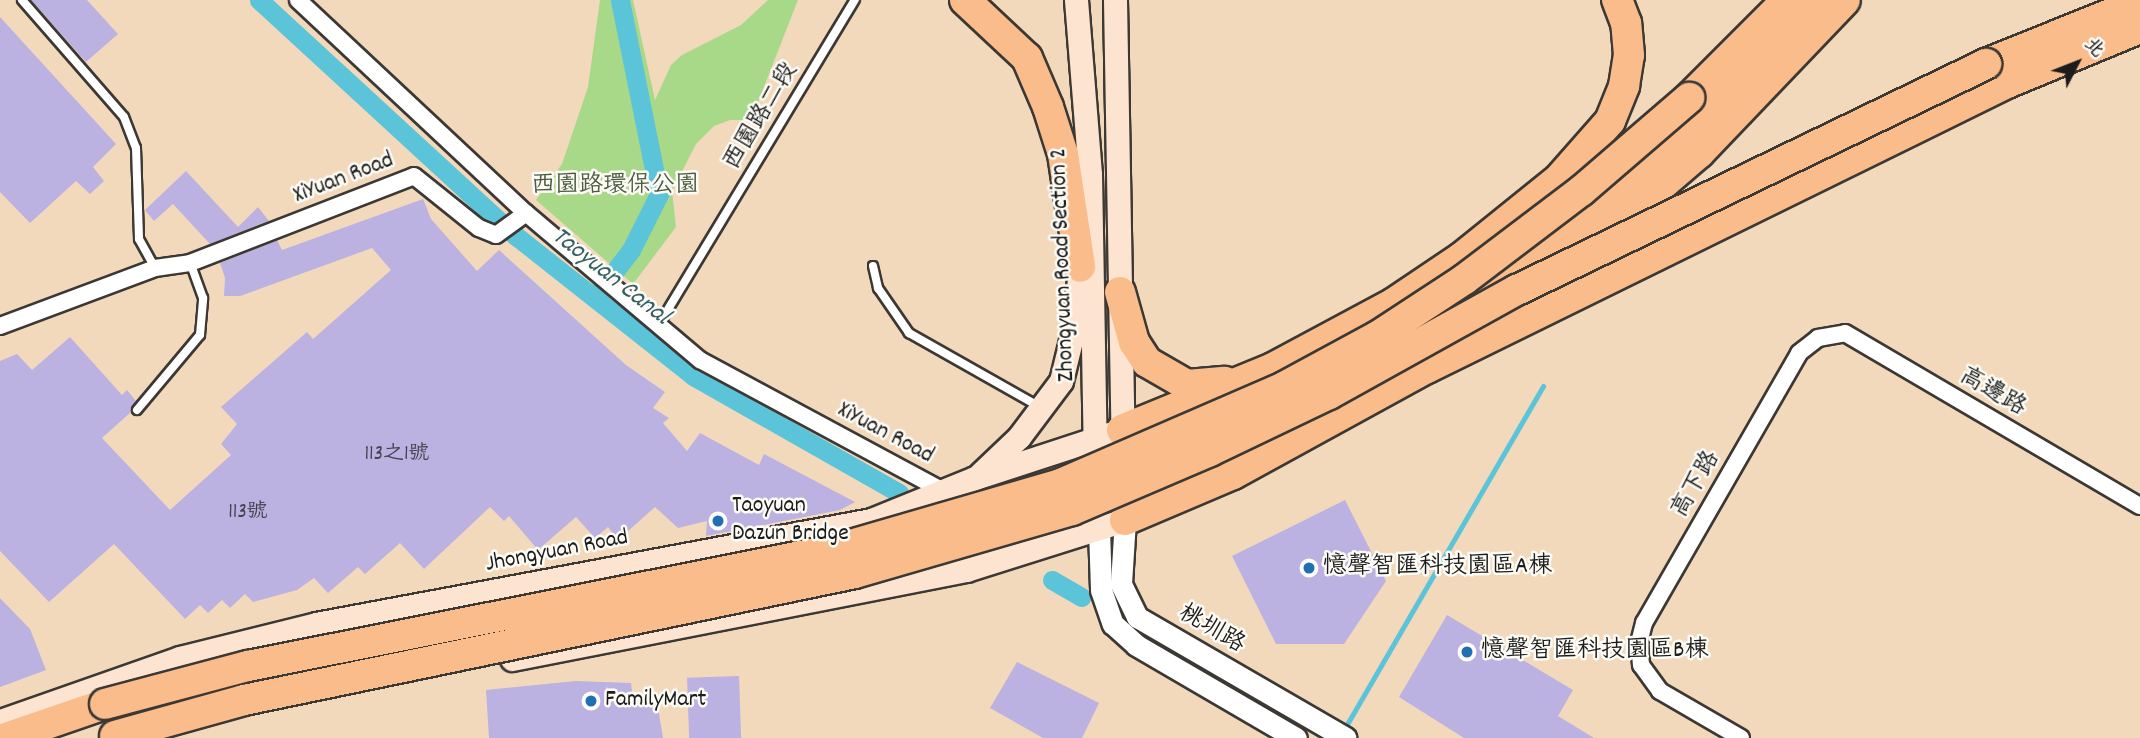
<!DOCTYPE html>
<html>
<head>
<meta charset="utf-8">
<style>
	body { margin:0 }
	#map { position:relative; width:2140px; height:738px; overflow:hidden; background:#f3d9bb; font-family:Dekko,"LXGW WenKai TC",sans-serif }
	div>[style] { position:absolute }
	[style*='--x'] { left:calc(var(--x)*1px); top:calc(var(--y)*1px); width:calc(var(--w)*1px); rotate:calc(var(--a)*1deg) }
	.green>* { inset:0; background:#a7d988 }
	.stream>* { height:5px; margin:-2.5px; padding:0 2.5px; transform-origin:2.5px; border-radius:2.5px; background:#5bc4d8 }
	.canal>* { height:19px; margin:-9.5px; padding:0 9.5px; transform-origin:9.5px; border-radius:9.5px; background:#5bc4d8 }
	.building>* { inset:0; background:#bbb2e1; transform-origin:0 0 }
	.roads { filter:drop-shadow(2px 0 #3c3834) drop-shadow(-2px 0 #3c3834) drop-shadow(0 2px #3c3834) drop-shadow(0 -2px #3c3834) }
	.service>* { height:8px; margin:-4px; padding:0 4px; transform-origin:4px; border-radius:4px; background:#fff }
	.minor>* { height:16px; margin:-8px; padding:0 8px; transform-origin:8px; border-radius:8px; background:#fff }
	.tertiary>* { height:21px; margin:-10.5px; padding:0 10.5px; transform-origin:10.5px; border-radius:10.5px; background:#fff }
	.secondary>* { height:23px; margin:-11.5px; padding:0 11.5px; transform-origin:11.5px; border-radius:11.5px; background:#fde4d0 }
	.motorway>* { height:30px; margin:-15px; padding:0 15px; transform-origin:15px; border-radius:15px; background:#f9bc8a }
	.bridges { filter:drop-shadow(2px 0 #3c3834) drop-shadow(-2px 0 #3c3834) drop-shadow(0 2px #3c3834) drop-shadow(0 -2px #3c3834) }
	.motorway-bridge>* { height:30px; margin:-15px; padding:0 15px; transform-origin:15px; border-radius:15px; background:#f9bc8a }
	.dots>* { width:19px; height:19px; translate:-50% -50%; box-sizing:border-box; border:4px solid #fdfcf7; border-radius:50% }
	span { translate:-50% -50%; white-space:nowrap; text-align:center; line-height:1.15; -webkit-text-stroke:5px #fdfcf7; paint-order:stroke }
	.number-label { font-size:21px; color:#44424d }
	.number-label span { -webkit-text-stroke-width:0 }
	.street-label { font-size:24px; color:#1c1c1c }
	.park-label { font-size:24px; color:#4d5e42 }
	.poi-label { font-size:24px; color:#1c1c1c }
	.left { translate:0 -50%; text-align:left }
	.water-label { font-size:26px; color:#355f67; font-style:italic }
	.north { position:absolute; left:2042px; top:28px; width:70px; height:70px; -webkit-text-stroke:5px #fdfcf7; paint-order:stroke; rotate:48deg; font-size:19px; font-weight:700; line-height:28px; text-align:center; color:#1c1c1c }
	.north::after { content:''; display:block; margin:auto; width:24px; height:32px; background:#1c1c1c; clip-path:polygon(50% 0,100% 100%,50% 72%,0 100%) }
</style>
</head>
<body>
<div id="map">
	<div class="green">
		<i style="clip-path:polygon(600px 0,633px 0,655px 100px,671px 65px,682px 55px,741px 25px,768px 0,798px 0,751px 120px,730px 120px,714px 126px,696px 144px,672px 191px,676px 227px,633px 284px,536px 200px,562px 164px,588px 87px)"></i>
	</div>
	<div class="stream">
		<i style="--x:1346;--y:726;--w:393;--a:-59.9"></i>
	</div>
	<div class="canal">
		<i style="--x:259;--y:0;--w:349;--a:42.6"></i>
		<i style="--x:516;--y:236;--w:226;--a:38.3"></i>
		<i style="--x:693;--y:376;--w:237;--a:29.6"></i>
		<i style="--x:597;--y:294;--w:56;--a:-52.3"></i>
		<i style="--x:631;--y:250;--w:63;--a:-63.4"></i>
		<i style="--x:659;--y:194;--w:198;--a:-101.4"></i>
		<i style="--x:1052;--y:580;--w:34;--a:30"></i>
	</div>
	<div class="building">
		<i style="clip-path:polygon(31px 0,87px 0,118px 34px,86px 62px)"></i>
		<i style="clip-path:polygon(0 17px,116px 144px,93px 167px,104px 181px,90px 194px,76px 181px,30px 223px,0 192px)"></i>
		<i style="clip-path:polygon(186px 171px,238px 227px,258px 207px,269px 221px,210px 244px,173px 204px,154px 221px,145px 210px)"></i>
		<i style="clip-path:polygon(423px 199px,431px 219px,477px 271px,499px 250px,626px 365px,665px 392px,653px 408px,669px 418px,663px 423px,687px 451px,700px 433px,759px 465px,764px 454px,855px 502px,840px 510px,706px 536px,707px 521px,678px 528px,655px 507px,618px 540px,608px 527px,595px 538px,576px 517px,538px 550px,509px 516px,504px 521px,490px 507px,424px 569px,400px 543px,365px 574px,358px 567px,328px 593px,314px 578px,297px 590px,253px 602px,245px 594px,230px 608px,222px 600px,208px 613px,200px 605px,185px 619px,114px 544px,49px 602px,0 551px,0 361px,17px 354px,32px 370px,70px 337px,122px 395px,127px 390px,136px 401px,131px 412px,102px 438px,170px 510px,231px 455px,221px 444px,237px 424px,221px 407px,307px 332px,313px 339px,391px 270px,372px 248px,240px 296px,224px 296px,225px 278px,220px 263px,277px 240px,282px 250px)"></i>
		<i style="clip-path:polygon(1345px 500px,1386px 581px,1344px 644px,1276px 644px,1232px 556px)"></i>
		<i style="clip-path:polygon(0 598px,30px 629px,46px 670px,0 687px)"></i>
		<i style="clip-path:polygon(1447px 615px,1573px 690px,1558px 716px,1594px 738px,1464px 738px,1399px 697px)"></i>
		<i style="clip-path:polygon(1017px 662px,1099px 703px,1082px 738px,1043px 738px,990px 708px)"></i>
		<i style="left:739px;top:676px;width:62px;height:52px;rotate:88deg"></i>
		<i style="clip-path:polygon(576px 681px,631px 683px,633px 701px,657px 701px,663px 738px,489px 738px,486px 690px)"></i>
	</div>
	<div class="roads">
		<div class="service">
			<i style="--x:22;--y:0;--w:155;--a:48.9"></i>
			<i style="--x:124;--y:117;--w:33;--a:69"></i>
			<i style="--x:136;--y:148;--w:91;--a:88.1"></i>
			<i style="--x:139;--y:239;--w:33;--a:61"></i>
			<i style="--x:873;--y:266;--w:23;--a:77"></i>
			<i style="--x:878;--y:288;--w:55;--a:55.4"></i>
			<i style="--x:909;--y:333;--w:150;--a:29.5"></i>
			<i style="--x:658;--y:326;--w:381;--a:-58.9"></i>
			<i style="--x:137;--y:410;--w:98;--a:-50"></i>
			<i style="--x:200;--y:335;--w:37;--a:-85"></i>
			<i style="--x:203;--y:298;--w:37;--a:-110"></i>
		</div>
		<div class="minor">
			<i style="--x:298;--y:0;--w:312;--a:43.1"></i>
			<i style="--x:526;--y:213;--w:228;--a:40.2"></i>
			<i style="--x:700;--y:360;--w:278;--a:28.3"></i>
			<i style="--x:0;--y:326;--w:165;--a:-20.5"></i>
			<i style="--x:155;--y:268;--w:35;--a:-8"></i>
			<i style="--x:190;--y:263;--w:240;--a:-21.2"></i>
			<i style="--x:414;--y:176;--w:83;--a:38.7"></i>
			<i style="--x:479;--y:228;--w:18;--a:22"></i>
			<i style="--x:496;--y:235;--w:37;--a:-36"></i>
			<i style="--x:1741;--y:738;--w:94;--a:-149.9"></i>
			<i style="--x:1660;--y:691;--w:32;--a:-126"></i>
			<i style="--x:1641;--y:665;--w:22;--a:-95"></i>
			<i style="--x:1639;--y:643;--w:21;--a:-76"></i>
			<i style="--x:1644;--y:623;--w:311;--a:-60.1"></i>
			<i style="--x:1799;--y:353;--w:24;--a:-38"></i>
			<i style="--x:1818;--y:338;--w:27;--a:-10"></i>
			<i style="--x:1845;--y:333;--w:342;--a:30.4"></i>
		</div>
		<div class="tertiary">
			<i style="--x:1125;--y:520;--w:64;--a:93.6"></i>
			<i style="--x:1121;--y:584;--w:37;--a:64"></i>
			<i style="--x:1137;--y:617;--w:241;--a:30.1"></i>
			<i style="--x:1099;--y:529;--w:61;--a:88.1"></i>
			<i style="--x:1101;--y:590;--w:36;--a:71"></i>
			<i style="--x:1113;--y:624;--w:31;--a:42"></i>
			<i style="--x:1136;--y:645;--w:185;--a:30.2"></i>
		</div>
		<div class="secondary">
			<i style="--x:1076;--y:0;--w:175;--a:85.4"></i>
			<i style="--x:1090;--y:174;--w:281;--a:89"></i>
			<i style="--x:1115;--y:0;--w:443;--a:89"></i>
			<i style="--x:980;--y:474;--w:54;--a:-43.5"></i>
			<i style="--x:1019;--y:437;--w:70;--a:-53.1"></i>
			<i style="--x:1061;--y:381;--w:55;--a:-76.2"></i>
			<i style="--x:1074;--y:328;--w:49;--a:-84.2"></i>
			<i style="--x:512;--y:659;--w:463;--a:-11.1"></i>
			<i style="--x:966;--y:570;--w:167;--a:-17.5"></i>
			<i style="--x:1125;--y:520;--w:15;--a:-90"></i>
			<i style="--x:0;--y:721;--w:191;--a:-19.3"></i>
			<i style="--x:180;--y:658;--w:140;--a:-14"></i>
			<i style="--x:316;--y:624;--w:565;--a:-10.61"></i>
			<i style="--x:871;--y:520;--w:112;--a:-22"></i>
			<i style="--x:975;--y:478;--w:155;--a:-18.1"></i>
		</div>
		<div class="motorway">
			<i style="--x:965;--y:0;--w:85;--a:43.1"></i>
			<i style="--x:1027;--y:58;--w:53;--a:66.8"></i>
			<i style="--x:1048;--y:107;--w:49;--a:72.3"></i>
			<i style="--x:1063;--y:154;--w:114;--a:81.4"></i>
			<i style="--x:1986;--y:64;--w:166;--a:-21.9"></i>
			<i style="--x:1689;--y:98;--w:139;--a:-45"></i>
			<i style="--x:1587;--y:249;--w:148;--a:-40.6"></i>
			<i style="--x:1699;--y:153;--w:211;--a:-46.3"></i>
			<i style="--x:1120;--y:292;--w:52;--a:74.4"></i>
			<i style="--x:1134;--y:342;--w:24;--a:57"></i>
			<i style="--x:1147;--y:362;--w:46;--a:29.9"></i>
			<i style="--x:1187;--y:385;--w:38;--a:-5"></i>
			<i style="--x:1411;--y:330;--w:198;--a:-31.8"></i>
			<i style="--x:1579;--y:226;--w:107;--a:-39.7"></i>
			<i style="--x:1661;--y:158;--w:144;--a:-43.9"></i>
			<i style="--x:1765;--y:58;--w:77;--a:-49.2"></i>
			<i style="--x:1122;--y:430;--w:163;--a:-22.3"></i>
			<i style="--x:1273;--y:368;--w:137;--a:-28.2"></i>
			<i style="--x:1394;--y:303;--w:81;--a:-33.9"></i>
			<i style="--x:1461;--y:258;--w:126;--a:-38.9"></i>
			<i style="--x:1559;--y:179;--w:77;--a:-48.7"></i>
			<i style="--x:1610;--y:121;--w:38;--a:-68"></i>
			<i style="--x:1624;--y:86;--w:31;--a:-81"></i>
			<i style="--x:1629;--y:55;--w:32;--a:-95"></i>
			<i style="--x:1626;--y:23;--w:25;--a:-111"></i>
			<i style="--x:1125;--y:520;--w:117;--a:-23.1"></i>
			<i style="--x:1233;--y:474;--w:221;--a:-28.7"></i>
			<i style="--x:1427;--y:368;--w:646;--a:-26.17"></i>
			<i style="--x:2007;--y:83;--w:144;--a:-22.5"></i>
			<i style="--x:6;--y:738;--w:105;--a:-19"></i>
		</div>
	</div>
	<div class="bridges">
		<div class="motorway-bridge">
			<i style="--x:105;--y:704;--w:148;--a:-14.9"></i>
			<i style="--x:248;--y:666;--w:601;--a:-11.24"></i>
			<i style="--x:837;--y:549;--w:230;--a:-16.2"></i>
			<i style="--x:1058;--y:485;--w:246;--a:-23.4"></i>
			<i style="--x:1284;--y:387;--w:107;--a:-28.5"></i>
			<i style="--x:1378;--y:336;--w:104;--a:-33.2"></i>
			<i style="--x:1465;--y:279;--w:146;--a:-37.2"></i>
			<i style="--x:1581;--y:191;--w:143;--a:-40.7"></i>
			<i style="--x:115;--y:736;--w:134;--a:-15.6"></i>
			<i style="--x:244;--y:700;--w:624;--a:-11.74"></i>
			<i style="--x:855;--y:573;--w:226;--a:-16.2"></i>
			<i style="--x:1072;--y:510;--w:150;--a:-23.1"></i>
			<i style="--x:1210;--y:451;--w:132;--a:-25.6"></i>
			<i style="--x:1329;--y:394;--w:215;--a:-29"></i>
			<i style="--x:1517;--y:290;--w:521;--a:-25.73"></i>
		</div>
	</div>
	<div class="dots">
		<i style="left:718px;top:521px;background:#1f6fb2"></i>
		<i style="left:1309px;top:568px;background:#1f6fb2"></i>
		<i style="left:1467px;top:652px;background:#1f6fb2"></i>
		<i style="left:591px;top:701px;background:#1f6fb2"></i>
	</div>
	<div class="number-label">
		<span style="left:397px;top:455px">113之1號</span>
		<span style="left:248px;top:513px">113號</span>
	</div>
	<div class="street-label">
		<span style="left:762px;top:117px;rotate:-59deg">西園路二段</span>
		<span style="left:344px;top:179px;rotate:-21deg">XiYuan Road</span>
		<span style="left:1064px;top:265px;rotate:-92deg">Zhongyuan Road Section 2</span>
		<span style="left:1992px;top:393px;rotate:30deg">高邊路</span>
		<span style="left:885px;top:434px;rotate:28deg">XiYuan Road</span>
		<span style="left:1697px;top:485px;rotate:-60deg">高下路</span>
		<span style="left:557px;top:552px;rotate:-11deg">Jhongyuan Road</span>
		<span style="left:1211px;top:630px;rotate:30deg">桃圳路</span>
	</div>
	<div class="park-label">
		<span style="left:615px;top:187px">西園路環保公園</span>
	</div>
	<div class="poi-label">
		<span class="left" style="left:732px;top:521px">Taoyuan<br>Dazun Bridge</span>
		<span class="left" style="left:1323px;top:568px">憶聲智匯科技園區A棟</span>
		<span class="left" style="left:1481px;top:652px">憶聲智匯科技園區B棟</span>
		<span class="left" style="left:605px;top:701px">FamilyMart</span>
	</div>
	<div class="water-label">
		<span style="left:610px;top:277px;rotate:38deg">Taoyuan Canal</span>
	</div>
	<div class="north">北</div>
</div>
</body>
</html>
